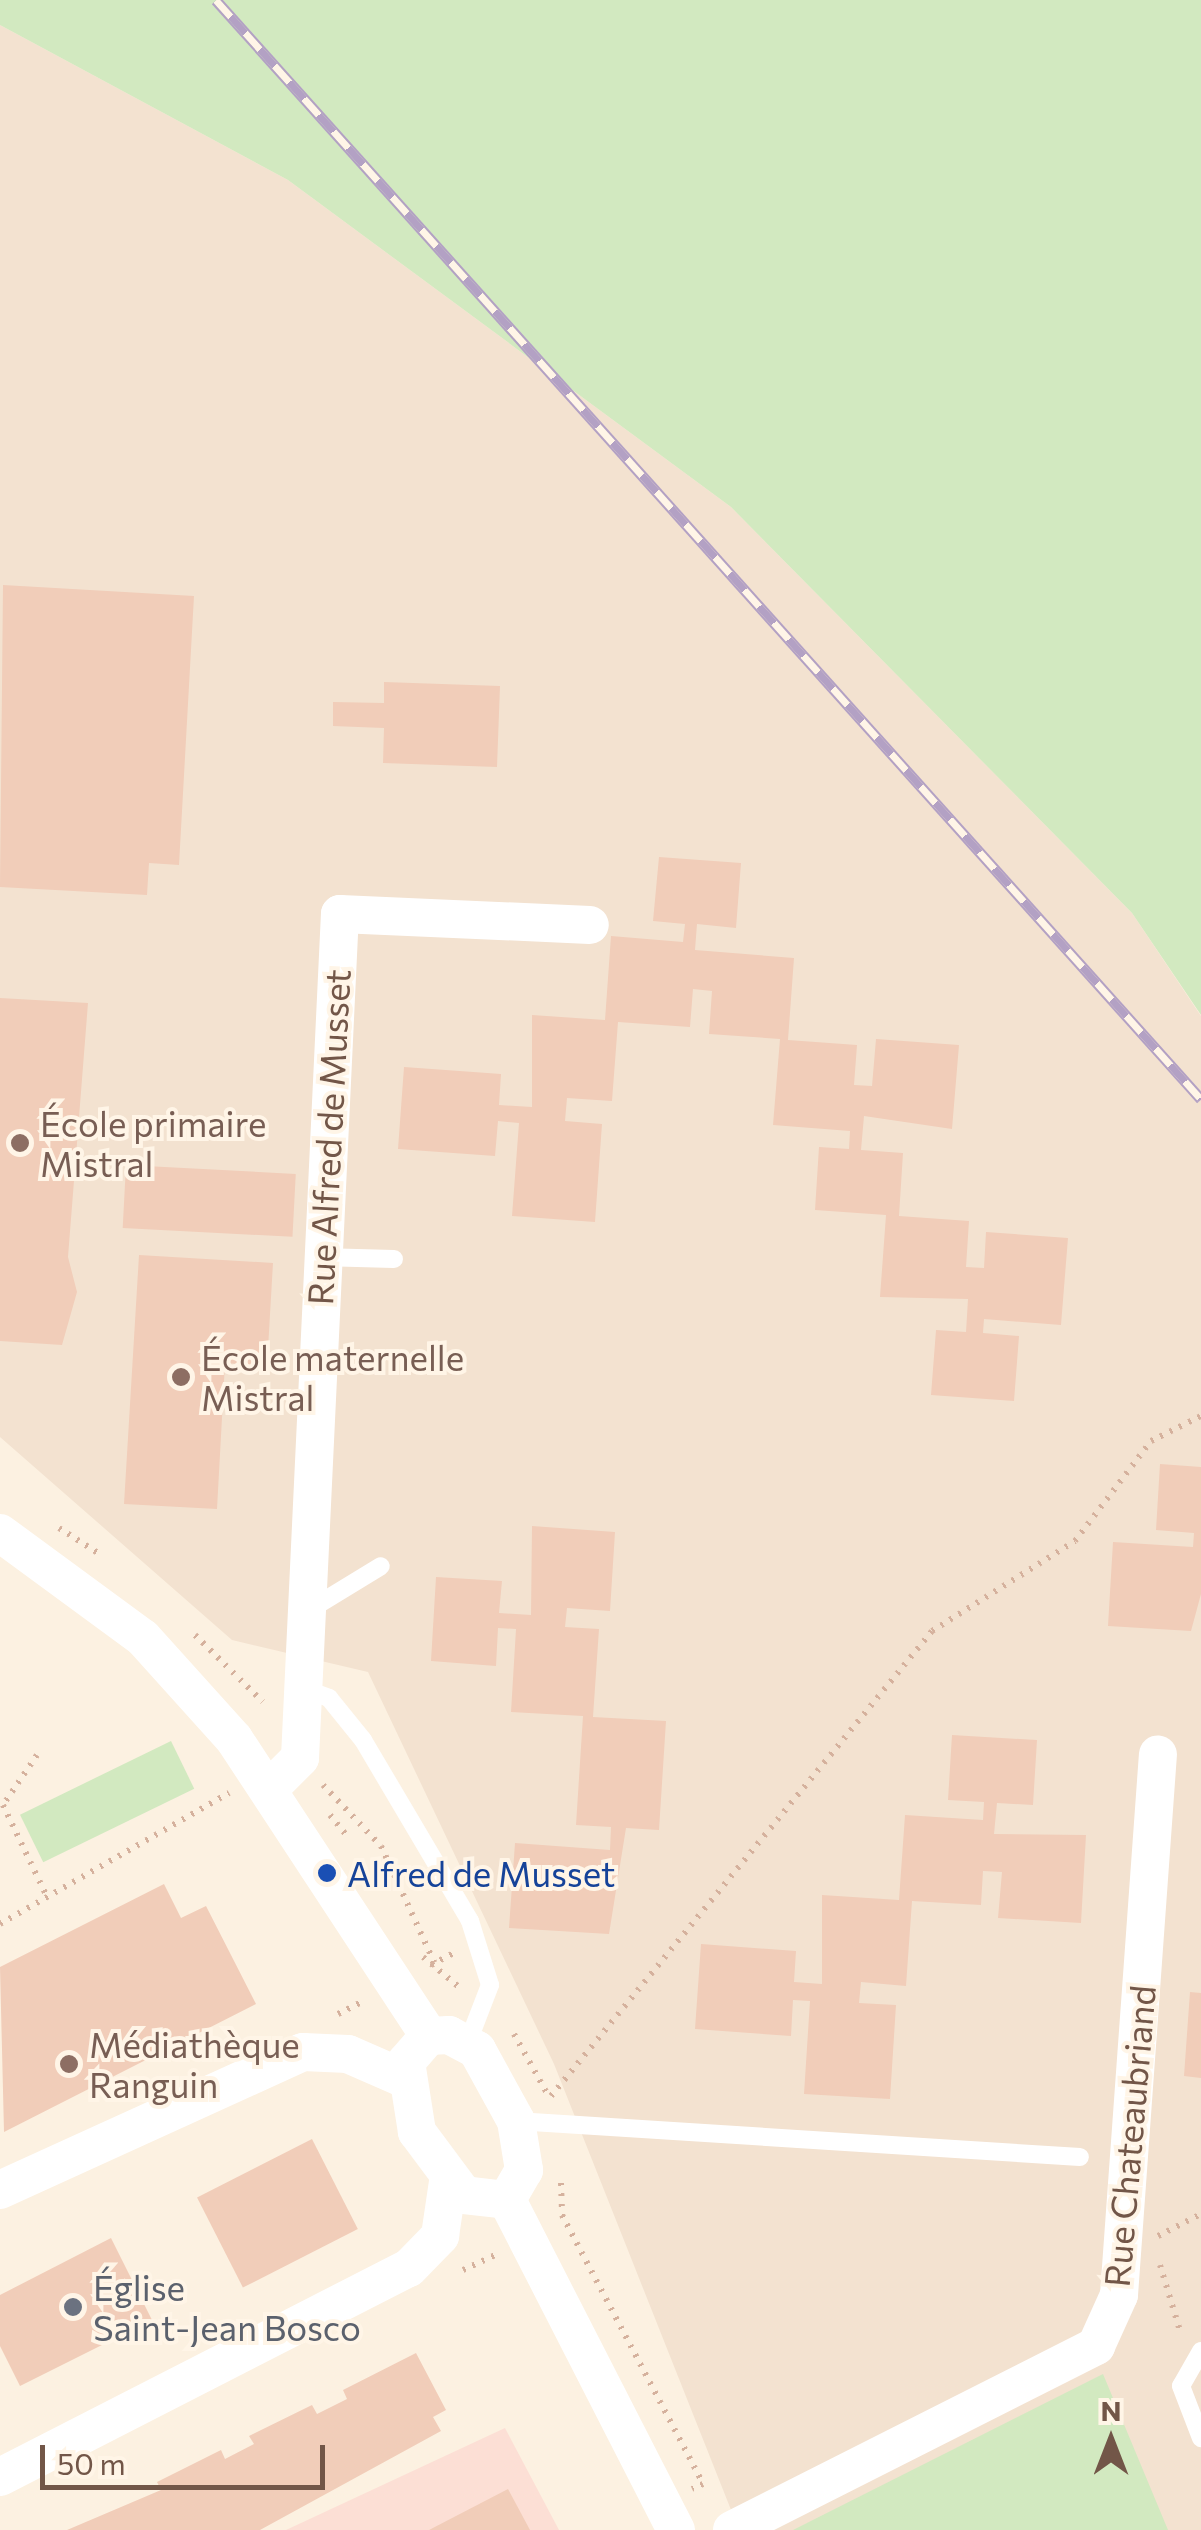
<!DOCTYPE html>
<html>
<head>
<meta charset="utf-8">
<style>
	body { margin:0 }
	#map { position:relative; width:1201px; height:2530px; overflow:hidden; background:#fcf1e1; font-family:Commissioner,sans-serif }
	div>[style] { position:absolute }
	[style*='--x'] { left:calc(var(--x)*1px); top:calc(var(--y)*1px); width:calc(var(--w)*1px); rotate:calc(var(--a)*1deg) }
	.residential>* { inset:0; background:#f3e2d0 }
	.commercial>* { inset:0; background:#fcdfd5 }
	.green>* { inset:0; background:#d2e9c0; transform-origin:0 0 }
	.building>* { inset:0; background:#f1cdb9; transform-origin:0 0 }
	.path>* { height:6px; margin-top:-3px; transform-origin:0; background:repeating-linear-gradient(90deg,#d5b19d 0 2.5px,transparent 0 10.5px) }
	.service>* { height:18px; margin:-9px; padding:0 9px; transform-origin:9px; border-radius:9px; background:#fff }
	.minor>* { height:38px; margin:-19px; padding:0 19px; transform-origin:19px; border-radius:19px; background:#fff }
	.rail>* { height:11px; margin-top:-5.5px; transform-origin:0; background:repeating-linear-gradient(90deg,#fff5e7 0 22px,#b3a1c4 0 44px); box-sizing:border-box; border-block:2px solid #b3a1c4 }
	.dots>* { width:28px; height:28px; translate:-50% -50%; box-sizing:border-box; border:5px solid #fff5e7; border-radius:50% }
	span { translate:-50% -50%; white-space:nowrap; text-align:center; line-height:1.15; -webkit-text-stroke:8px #fff5e7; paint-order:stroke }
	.education-label { font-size:35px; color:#785e54 }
	.left { translate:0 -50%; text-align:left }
	.street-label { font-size:35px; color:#725648 }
	.transit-label { font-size:35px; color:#164399 }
	.worship-label { font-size:35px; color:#5b616d }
	.north { position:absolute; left:1061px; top:2390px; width:100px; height:100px; -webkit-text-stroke:8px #fff5e7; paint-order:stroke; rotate:0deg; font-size:28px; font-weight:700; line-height:40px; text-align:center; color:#725648 }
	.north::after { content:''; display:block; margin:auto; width:35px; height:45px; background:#725648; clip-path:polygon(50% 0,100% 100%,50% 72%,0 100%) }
	.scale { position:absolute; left:40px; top:2445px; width:285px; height:45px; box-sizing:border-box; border:5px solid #725648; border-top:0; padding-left:12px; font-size:30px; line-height:35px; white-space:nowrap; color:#725648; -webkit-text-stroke:8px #fff5e7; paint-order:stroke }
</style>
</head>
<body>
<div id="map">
	<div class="residential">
		<i style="clip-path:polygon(0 25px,288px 180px,731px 507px,1132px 913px,1201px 1016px,1201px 2530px,739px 2530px,554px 2064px,368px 1672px,232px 1640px,0 1437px)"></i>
	</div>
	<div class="commercial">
		<i style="clip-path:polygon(505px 2428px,559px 2530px,286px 2530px)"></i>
	</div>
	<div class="green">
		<i style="clip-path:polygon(0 0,1201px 0,1201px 1015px,1132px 913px,731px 507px,288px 180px,0 25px)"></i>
		<i style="left:171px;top:1741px;width:53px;height:168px;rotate:64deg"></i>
		<i style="clip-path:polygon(1103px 2374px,1168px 2530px,793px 2530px)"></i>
	</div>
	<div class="building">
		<i style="clip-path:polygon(3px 585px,194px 596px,179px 865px,149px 863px,147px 895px,0 887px)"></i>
		<i style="clip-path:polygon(384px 682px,500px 686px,497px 767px,383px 763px,384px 728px,333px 726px,333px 702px,384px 703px)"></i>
		<i style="clip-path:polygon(659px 857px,741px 863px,736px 928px,697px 924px,695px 950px,794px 958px,788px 1040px,857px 1045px,854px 1085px,872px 1086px,876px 1039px,959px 1045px,952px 1129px,864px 1116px,861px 1150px,903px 1153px,899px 1216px,969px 1221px,966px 1267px,984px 1268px,986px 1232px,1068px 1238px,1061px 1325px,984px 1319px,983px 1333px,1019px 1336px,1014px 1401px,931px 1395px,936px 1330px,966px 1332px,968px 1299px,880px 1297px,886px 1215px,815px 1210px,819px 1147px,849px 1149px,850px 1131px,773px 1125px,780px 1039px,709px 1034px,712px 991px,693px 989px,690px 1027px,618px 1022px,612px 1101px,567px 1098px,565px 1121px,602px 1124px,595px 1222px,512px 1216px,519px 1123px,498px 1121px,495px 1156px,398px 1149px,404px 1067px,501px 1074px,499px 1105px,532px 1107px,532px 1015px,605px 1020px,611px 936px,683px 942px,685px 924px,653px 921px)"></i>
		<i style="clip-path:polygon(0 998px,88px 1003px,68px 1257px,77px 1292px,62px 1345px,0 1341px)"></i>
		<i style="left:126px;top:1165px;width:170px;height:63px;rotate:3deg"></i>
		<i style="clip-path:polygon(139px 1255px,273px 1263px,267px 1366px,225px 1363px,217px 1509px,124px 1504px)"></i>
		<i style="clip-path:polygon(1160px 1464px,1201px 1467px,1201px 1594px,1191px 1631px,1108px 1626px,1113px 1542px,1193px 1547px,1194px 1533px,1156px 1530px)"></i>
		<i style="clip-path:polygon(532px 1526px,615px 1532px,610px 1611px,567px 1608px,565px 1627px,599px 1629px,593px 1717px,666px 1721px,659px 1830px,626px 1828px,609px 1934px,509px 1928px,515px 1843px,610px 1850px,611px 1827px,576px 1825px,583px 1716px,511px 1712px,516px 1629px,498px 1628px,496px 1666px,431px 1661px,436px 1577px,502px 1581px,499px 1613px,531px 1615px)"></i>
		<i style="clip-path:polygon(952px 1735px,1037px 1740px,1033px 1805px,997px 1803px,994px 1834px,1086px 1835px,1081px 1923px,998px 1918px,1002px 1872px,983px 1871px,981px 1905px,912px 1901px,906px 1986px,861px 1982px,859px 2003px,896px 2005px,890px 2099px,804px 2094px,810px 2001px,793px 2000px,791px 2036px,695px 2029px,701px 1944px,796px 1951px,794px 1982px,822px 1984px,822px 1895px,899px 1900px,905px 1815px,983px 1820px,984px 1802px,948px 1800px)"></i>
		<i style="clip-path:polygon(164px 1884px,181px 1918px,206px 1906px,256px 2004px,4px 2132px,0 1967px)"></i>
		<i style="clip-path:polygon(1190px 1992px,1201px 1993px,1201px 2078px,1184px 2076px)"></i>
		<i style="left:312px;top:2139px;width:101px;height:129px;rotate:63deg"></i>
		<i style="clip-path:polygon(111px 2238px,152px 2320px,20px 2386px,0 2346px,0 2295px)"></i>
		<i style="clip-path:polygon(416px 2353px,446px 2410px,433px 2417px,441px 2431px,260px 2530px,67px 2530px,161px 2490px,157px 2482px,221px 2450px,225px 2459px,254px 2444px,249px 2436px,312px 2405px,317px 2414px,347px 2399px,343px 2390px)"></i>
		<i style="clip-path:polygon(508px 2489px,530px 2530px,429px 2530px)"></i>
	</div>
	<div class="path">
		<i style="--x:59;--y:1528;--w:46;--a:32.7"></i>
		<i style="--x:195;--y:1635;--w:95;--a:44.6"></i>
		<i style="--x:37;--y:1755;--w:60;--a:124.2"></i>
		<i style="--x:3;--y:1805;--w:104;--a:64.4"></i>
		<i style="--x:323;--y:1785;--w:84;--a:46.4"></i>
		<i style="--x:381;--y:1846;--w:128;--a:65.4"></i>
		<i style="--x:330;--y:1815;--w:27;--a:51"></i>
		<i style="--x:0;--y:1924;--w:264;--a:-29.8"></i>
		<i style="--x:423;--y:1957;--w:47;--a:39.8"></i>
		<i style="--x:431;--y:1965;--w:27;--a:-28"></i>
		<i style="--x:338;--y:2014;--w:27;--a:-27"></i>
		<i style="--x:514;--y:2034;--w:72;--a:60.9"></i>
		<i style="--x:551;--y:2096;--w:601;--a:-50.67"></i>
		<i style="--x:932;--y:1631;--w:169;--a:-32.2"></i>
		<i style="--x:1075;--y:1541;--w:126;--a:-52.8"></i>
		<i style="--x:1151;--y:1441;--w:56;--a:-26.6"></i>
		<i style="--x:561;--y:2183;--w:32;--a:88"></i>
		<i style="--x:562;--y:2215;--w:304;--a:62.3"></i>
		<i style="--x:703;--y:2484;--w:12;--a:156"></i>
		<i style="--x:1158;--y:2236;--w:48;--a:-27.1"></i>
		<i style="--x:1160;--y:2265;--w:72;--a:73.1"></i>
		<i style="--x:463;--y:2270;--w:38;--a:-25"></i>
	</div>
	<div class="service">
		<i style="--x:320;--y:1257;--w:74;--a:1.5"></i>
		<i style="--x:309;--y:1610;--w:84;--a:-31.4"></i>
		<i style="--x:302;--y:1688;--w:29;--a:20"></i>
		<i style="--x:329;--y:1698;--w:54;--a:51"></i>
		<i style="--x:363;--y:1740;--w:210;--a:59.4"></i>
		<i style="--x:470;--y:1921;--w:67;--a:72.6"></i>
		<i style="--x:490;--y:1985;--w:61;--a:111.1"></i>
		<i style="--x:516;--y:2121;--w:565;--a:3.65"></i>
		<i style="--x:1201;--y:2351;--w:40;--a:119.7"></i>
		<i style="--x:1181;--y:2386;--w:56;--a:69"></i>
	</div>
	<div class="minor">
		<i style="--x:0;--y:1533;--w:177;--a:36.3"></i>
		<i style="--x:143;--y:1638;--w:136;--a:48"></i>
		<i style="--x:234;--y:1739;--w:355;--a:56.7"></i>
		<i style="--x:271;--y:1787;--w:41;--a:-45"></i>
		<i style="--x:300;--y:1758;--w:845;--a:-87.29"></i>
		<i style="--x:340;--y:914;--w:250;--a:2.5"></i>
		<i style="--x:449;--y:2035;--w:32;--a:28"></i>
		<i style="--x:477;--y:2050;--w:81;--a:61.2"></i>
		<i style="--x:516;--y:2121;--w:50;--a:80.7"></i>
		<i style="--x:524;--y:2170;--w:34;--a:120"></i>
		<i style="--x:507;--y:2200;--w:43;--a:-173.4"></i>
		<i style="--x:464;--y:2195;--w:79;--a:-126.7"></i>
		<i style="--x:417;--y:2132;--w:71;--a:-98.9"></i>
		<i style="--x:406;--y:2062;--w:35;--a:-49"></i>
		<i style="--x:429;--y:2036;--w:20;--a:-3"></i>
		<i style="--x:0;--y:2190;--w:333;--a:-24.5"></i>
		<i style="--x:303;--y:2052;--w:45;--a:2.5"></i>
		<i style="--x:348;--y:2054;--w:60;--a:23.6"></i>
		<i style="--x:507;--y:2200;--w:371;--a:62.9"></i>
		<i style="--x:0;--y:2477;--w:459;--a:-27.1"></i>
		<i style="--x:409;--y:2268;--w:45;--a:-45.9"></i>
		<i style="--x:440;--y:2236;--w:55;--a:-81.6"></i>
		<i style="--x:732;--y:2530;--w:408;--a:-26.8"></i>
		<i style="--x:1096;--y:2346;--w:56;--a:-65.7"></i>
		<i style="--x:1119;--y:2295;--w:542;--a:-85.88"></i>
	</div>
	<div class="rail">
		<i style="--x:216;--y:0;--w:1476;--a:48.13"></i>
	</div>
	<div class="dots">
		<i style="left:20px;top:1143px;background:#8d6e63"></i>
		<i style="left:181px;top:1377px;background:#8d6e63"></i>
		<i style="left:327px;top:1873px;background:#1a4fb4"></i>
		<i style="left:69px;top:2064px;background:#8d6e63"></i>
		<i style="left:73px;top:2307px;background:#6b7280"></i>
	</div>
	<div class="education-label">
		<span class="left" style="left:40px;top:1143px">École primaire<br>Mistral</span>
		<span class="left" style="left:201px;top:1377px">École maternelle<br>Mistral</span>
		<span class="left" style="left:89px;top:2064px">Médiathèque<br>Ranguin</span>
	</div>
	<div class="street-label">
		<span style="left:328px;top:1137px;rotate:-87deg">Rue Alfred de Musset</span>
		<span style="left:1129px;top:2136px;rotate:-85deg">Rue Chateaubriand</span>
	</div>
	<div class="transit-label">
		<span class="left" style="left:347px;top:1873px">Alfred de Musset</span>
	</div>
	<div class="worship-label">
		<span class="left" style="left:93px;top:2307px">Église<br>Saint-Jean Bosco</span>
	</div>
	<div class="north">N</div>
	<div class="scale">50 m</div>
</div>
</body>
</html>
